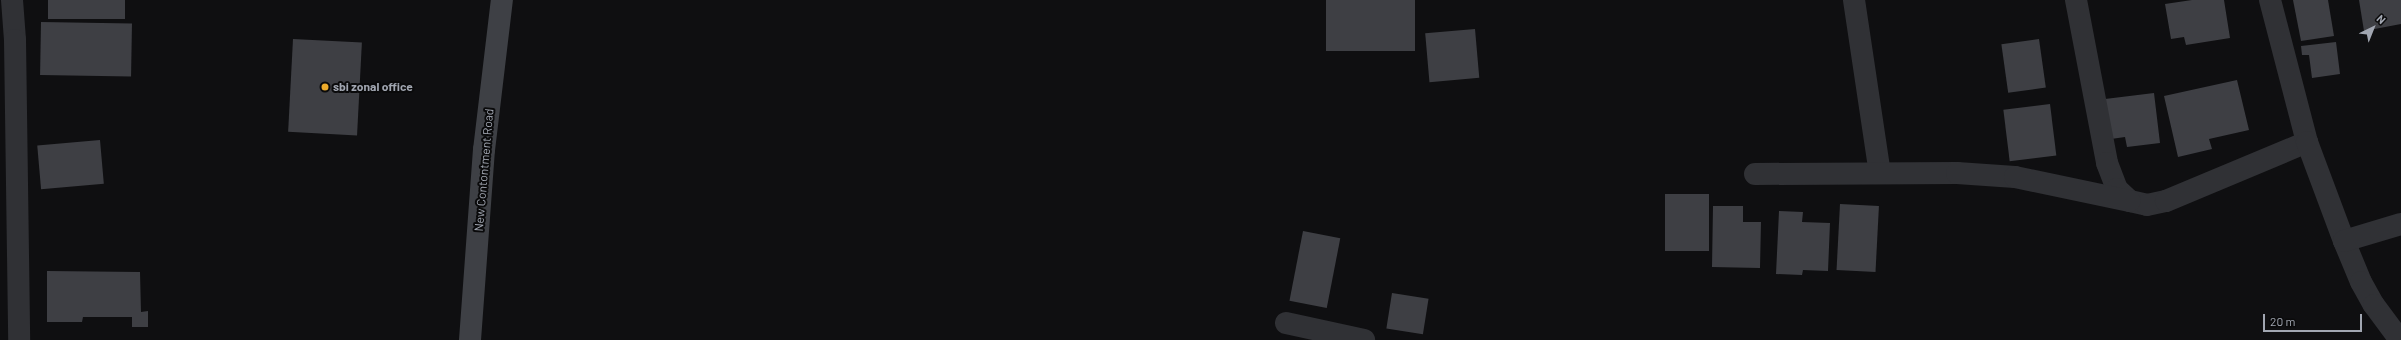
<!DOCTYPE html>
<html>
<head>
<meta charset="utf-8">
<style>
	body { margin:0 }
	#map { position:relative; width:2401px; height:340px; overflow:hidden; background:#0f0f11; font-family:Barlow,sans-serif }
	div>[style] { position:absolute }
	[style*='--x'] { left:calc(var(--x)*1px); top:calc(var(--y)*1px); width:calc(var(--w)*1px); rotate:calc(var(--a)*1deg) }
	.building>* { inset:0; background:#3e3f44; transform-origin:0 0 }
	.street>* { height:22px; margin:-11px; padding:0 11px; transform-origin:11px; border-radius:11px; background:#303135 }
	.secondary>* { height:22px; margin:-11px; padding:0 11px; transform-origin:11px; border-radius:11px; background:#3e4045 }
	.dots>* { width:11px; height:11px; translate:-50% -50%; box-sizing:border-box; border:2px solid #0a0a0b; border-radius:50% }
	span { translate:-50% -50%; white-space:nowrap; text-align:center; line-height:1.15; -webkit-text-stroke:4px #0a0a0b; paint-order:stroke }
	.poi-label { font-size:12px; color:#a1a6b1; font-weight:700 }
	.left { translate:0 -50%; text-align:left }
	.street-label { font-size:12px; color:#a1a6b1 }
	.north { position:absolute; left:2353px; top:8px; width:40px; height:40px; -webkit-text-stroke:3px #0a0a0b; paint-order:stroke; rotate:43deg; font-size:11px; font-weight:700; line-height:16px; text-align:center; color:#a1a6b1 }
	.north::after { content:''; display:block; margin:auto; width:14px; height:18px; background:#a1a6b1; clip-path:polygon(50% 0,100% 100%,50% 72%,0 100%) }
	.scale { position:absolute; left:2263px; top:314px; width:99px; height:18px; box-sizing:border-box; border:2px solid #a1a6b1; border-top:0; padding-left:5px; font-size:12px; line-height:14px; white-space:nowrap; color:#a1a6b1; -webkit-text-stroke:3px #0a0a0b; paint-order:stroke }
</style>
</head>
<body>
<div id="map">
	<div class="building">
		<i style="left:48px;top:0;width:77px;height:19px"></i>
		<i style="left:1326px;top:0;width:89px;height:51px"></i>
		<i style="clip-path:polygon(2192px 0,2224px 0,2230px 38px,2186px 45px,2184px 37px,2171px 39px,2165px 4px)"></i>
		<i style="clip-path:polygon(2293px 0,2328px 0,2334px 36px,2301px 41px)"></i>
		<i style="clip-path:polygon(2359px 0,2401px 0,2401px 24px,2364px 31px)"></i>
		<i style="left:41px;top:22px;width:91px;height:53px;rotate:1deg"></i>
		<i style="left:1475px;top:29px;width:49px;height:50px;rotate:85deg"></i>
		<i style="left:293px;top:39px;width:69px;height:93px;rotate:3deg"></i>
		<i style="left:2039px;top:39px;width:49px;height:38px;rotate:82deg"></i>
		<i style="clip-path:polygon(2336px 42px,2340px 74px,2312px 78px,2309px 55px,2302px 55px,2301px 46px)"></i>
		<i style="clip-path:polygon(2237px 80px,2249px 130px,2209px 139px,2212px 149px,2178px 157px,2164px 96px)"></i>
		<i style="clip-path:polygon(2154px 93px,2160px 143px,2127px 147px,2125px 137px,2111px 139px,2105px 99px)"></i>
		<i style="left:2050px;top:104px;width:52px;height:47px;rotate:83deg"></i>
		<i style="left:100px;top:140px;width:44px;height:63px;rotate:85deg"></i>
		<i style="left:1665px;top:194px;width:44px;height:57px"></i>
		<i style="left:1840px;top:204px;width:39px;height:66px;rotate:3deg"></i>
		<i style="clip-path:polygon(1713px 206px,1743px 206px,1743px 222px,1761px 222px,1760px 268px,1712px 267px)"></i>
		<i style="clip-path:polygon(1779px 211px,1803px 212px,1802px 222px,1830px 223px,1828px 271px,1803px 270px,1802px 275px,1776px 274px)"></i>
		<i style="left:1303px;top:231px;width:38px;height:71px;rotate:11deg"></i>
		<i style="clip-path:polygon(47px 271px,140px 272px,141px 312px,148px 311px,148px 327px,132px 327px,132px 317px,83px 317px,82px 322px,47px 322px)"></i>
		<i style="left:1392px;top:293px;width:37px;height:36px;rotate:9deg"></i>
	</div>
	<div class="street">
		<i style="--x:12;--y:0;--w:40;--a:85.7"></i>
		<i style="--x:15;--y:40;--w:300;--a:89.2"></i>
		<i style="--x:1854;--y:0;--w:175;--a:81.5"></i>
		<i style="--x:2076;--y:0;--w:166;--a:79.2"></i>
		<i style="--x:2107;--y:163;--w:28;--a:69"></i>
		<i style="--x:2117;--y:189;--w:18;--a:43"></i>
		<i style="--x:2130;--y:201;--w:17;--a:13"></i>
		<i style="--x:2147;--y:205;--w:19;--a:-12"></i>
		<i style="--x:2166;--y:201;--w:153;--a:-22.7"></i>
		<i style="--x:2270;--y:0;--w:147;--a:75.4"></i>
		<i style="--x:2307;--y:142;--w:106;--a:69.5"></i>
		<i style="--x:2344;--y:241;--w:44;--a:67.5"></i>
		<i style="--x:2361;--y:282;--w:26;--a:61"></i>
		<i style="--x:2374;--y:305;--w:44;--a:53.4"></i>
		<i style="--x:1755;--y:174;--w:202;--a:-0.3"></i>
		<i style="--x:1957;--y:173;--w:58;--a:3.9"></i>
		<i style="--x:2015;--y:177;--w:117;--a:11.8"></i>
		<i style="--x:2344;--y:241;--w:59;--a:-16.6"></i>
		<i style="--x:1286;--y:323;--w:80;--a:12.3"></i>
	</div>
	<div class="secondary">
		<i style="--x:470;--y:340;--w:191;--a:-85.8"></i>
		<i style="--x:484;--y:150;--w:151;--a:-83.2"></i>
	</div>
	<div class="dots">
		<i style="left:325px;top:87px;background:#edab2b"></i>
	</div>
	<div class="poi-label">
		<span class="left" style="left:333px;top:87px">sbi zonal office</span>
	</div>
	<div class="street-label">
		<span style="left:484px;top:170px;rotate:-85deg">New Contontment Road</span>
	</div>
	<div class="north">N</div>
	<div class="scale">20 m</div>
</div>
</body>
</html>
